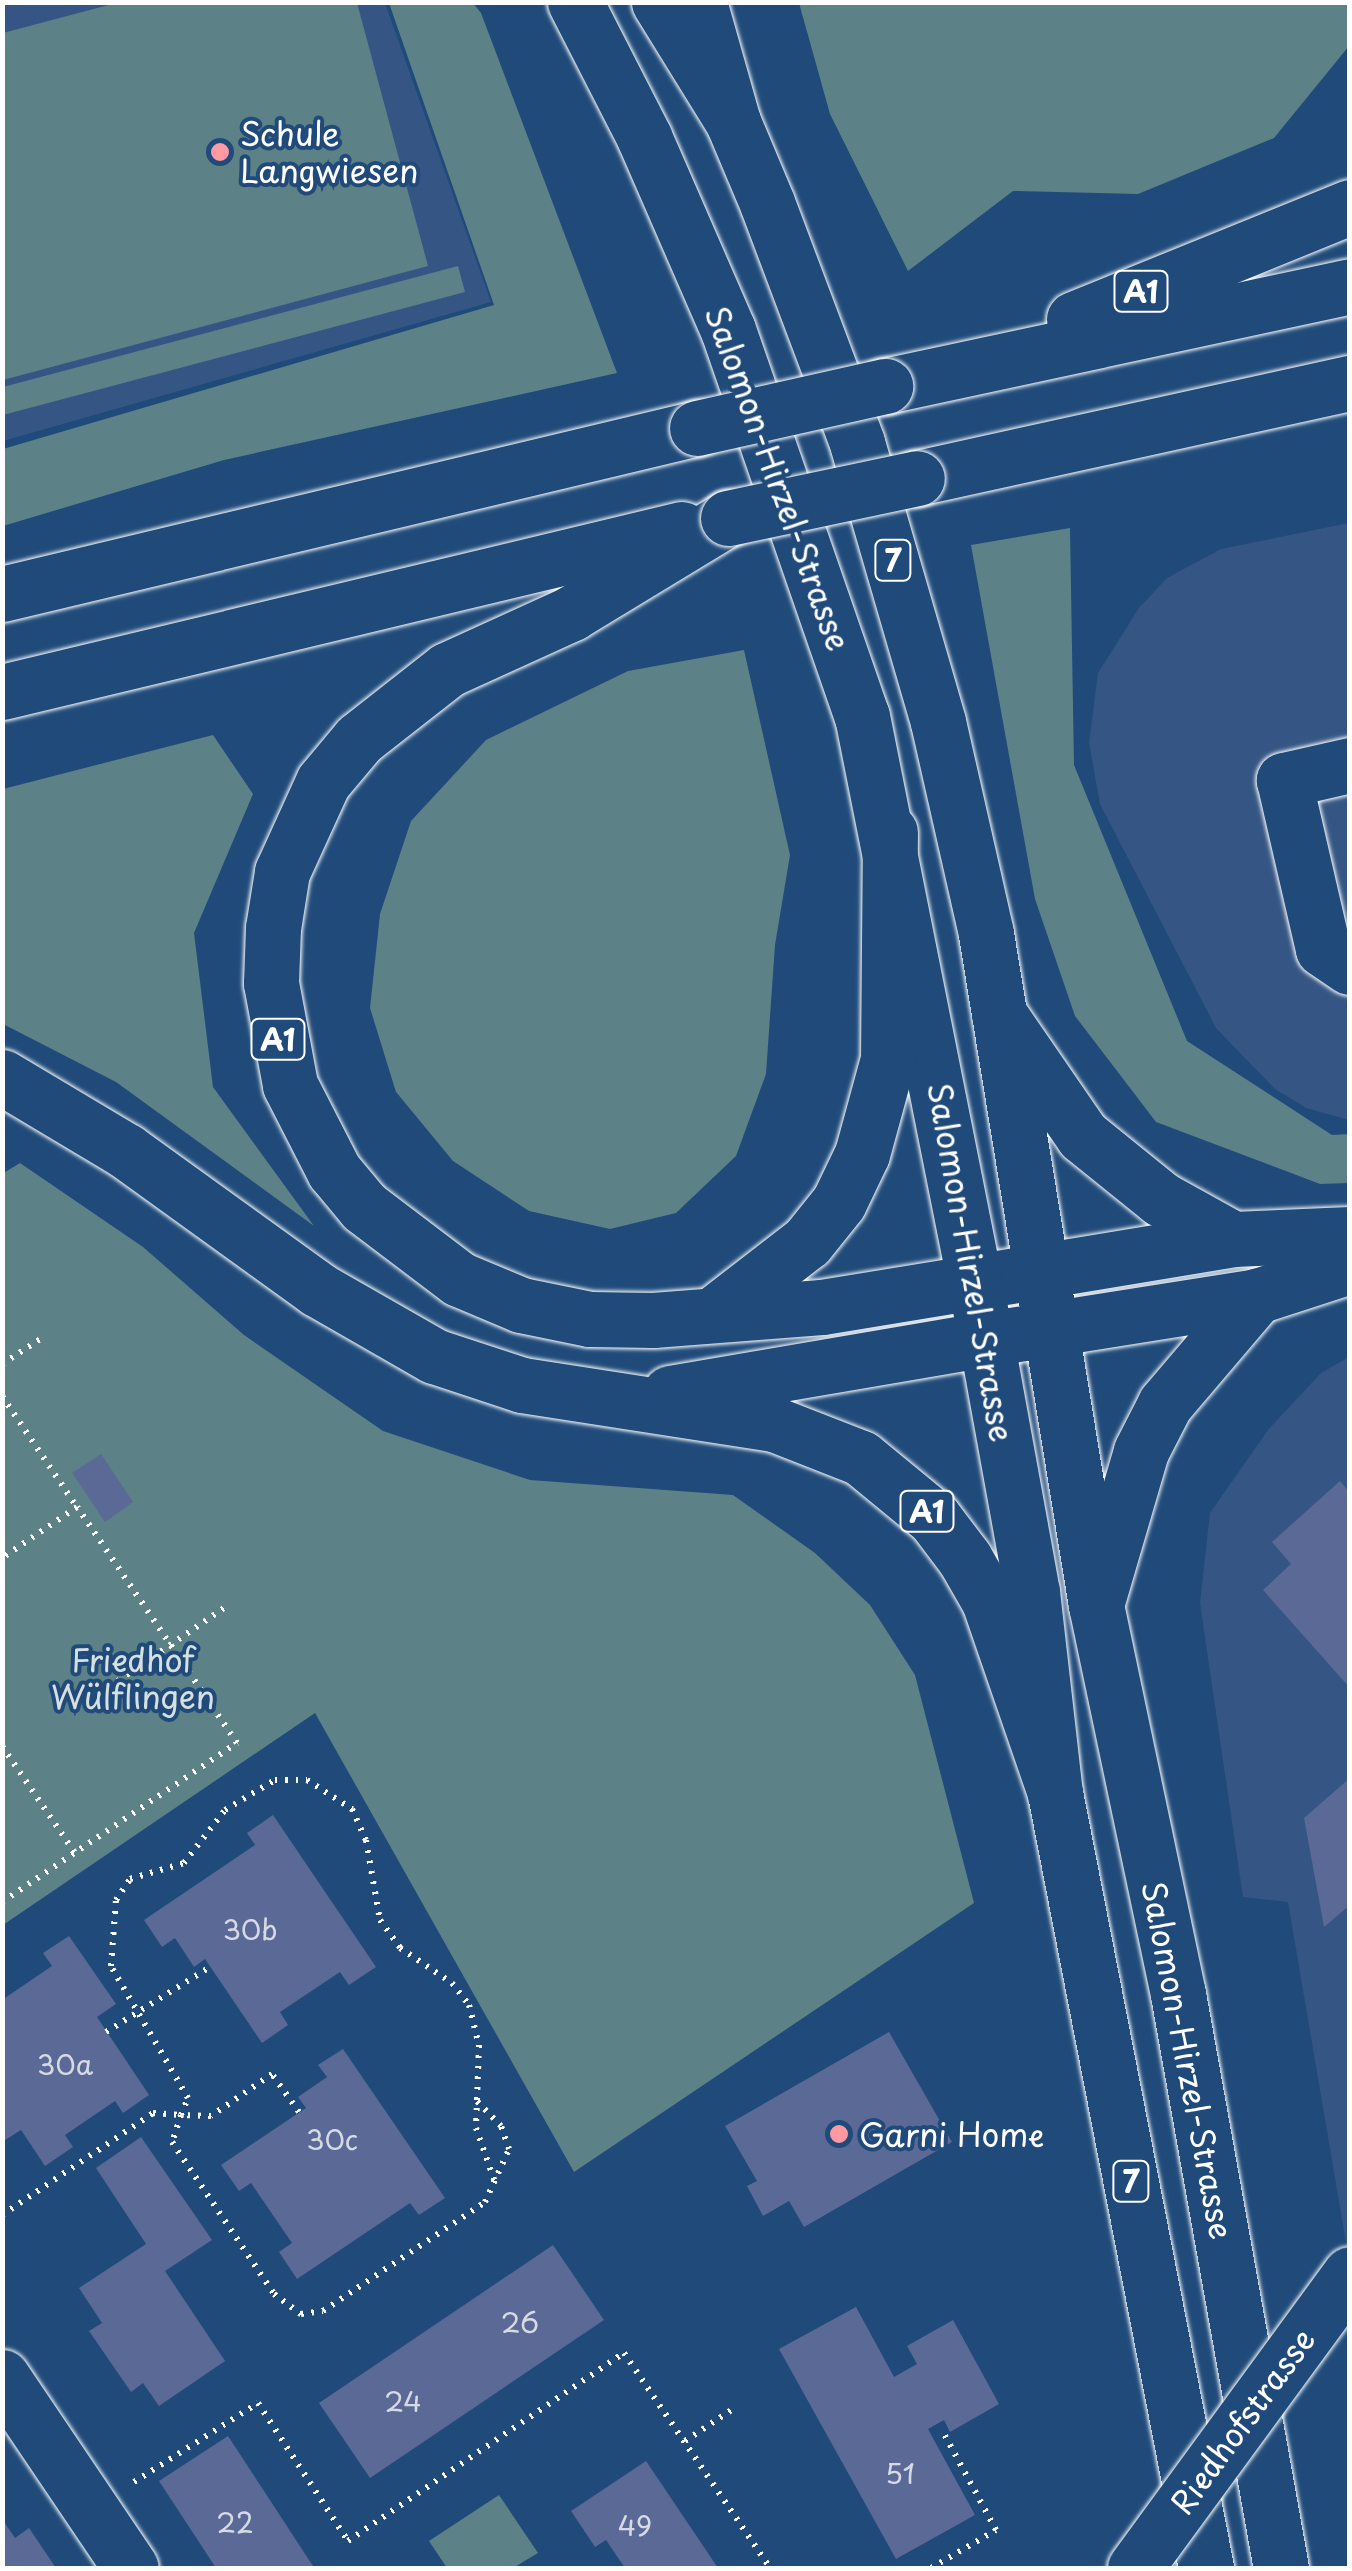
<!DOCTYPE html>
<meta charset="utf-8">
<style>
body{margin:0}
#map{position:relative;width:1352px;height:2571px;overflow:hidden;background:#1f4a7a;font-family:"Playpen Sans",sans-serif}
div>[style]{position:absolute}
.built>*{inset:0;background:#355684}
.green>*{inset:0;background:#5c8187}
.building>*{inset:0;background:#5b6996}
.path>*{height:6px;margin-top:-3px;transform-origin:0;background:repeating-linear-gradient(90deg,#fff 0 2.5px,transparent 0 10.5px)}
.roads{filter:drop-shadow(0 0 2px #fff) drop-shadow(0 0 2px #fff)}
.minor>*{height:55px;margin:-27.5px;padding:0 27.5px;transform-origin:27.5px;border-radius:27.5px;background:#1f4a7a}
.major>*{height:55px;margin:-27.5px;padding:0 27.5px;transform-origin:27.5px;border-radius:27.5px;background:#1f4a7a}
.highway>*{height:55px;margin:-27.5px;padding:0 27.5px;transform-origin:27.5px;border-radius:27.5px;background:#1f4a7a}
.bridges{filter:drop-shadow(0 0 2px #fff) drop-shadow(0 0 2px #fff)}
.minor-bridge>*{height:55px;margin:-27.5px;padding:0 27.5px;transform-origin:27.5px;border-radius:27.5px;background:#1f4a7a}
.highway-bridge>*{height:55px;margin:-27.5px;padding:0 27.5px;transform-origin:27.5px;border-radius:27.5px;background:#1f4a7a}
.dots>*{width:28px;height:28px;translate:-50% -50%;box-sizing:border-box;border:5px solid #1f4a7a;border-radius:50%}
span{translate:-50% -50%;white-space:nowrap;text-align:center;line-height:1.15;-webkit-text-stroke:8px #1f4a7a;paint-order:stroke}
.number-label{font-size:28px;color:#d6dae5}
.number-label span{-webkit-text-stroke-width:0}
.shield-label span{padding:2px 8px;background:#1f4a7a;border:2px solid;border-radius:8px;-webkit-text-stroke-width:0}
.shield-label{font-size:30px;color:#fff;font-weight:700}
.poi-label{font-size:32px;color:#fff}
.left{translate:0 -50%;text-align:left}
.street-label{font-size:32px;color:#fff}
.park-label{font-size:32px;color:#d6e0e1}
.frame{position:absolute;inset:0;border:5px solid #fff;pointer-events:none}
</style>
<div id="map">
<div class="built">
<i style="clip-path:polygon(3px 3px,385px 3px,491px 302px,3px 441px)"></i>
<i style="clip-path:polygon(1349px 523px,1349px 1120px,1306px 1108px,1275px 1089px,1216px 1028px,1100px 804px,1089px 743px,1098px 673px,1139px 608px,1167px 578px,1221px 549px)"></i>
<i style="clip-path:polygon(1349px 1357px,1349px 2260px,1288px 1902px,1243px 1897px,1200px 1603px,1210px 1513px,1268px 1430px,1321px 1373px)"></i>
</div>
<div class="green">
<i style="clip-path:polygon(116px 3px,357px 3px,428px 266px,3px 380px,3px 33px)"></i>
<i style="clip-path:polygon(389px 3px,473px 3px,481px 13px,617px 373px,224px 460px,3px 526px,3px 449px,494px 305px)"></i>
<i style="clip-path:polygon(799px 3px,1349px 3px,1349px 46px,1274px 138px,1138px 194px,1013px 191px,908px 271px,830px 114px)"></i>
<i style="clip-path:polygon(458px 266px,465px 292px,3px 415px,3px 387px)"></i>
<i style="clip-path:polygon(1070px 528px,1074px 765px,1187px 1041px,1332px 1135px,1349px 1134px,1349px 1183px,1320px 1184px,1156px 1122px,1075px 1016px,1035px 899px,971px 545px)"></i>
<i style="clip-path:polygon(744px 650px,790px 855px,775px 945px,766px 1074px,736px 1156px,676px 1213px,610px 1229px,529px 1211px,453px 1161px,396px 1092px,370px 1008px,380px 914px,411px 821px,486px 740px,628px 671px)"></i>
<i style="clip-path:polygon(213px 735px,253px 794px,194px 933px,213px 1087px,314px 1226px,116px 1082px,3px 1024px,3px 789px)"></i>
<i style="clip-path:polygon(20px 1163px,143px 1247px,244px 1335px,383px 1431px,530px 1480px,733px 1495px,815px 1553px,870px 1605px,915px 1675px,974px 1903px,574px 2172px,315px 1713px,3px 1925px,2px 1174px)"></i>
<i style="clip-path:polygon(499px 2495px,538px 2553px,513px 2568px,447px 2568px,429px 2541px)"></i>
</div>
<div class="building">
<i style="clip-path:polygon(101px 1454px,133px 1502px,105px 1522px,72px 1473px)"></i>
<i style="clip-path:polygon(1340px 1481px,1350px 1493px,1350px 1688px,1263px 1590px,1291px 1564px,1272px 1542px)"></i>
<i style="clip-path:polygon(1350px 1778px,1350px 1905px,1324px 1927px,1304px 1818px)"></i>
<i style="clip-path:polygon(273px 1815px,376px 1967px,349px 1985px,340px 1972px,280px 2012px,288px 2025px,262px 2043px,205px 1959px,194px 1967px,175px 1938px,162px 1947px,144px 1920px,255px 1845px,247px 1833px)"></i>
<i style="clip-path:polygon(69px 1936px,116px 2004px,97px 2017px,149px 2095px,123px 2113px,115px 2101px,65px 2135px,73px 2147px,45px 2166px,21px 2130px,2px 2142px,2px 2000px,52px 1966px,43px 1953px)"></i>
<i style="clip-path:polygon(889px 2032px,952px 2142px,804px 2227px,789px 2201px,763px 2216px,747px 2186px,757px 2181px,725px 2126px)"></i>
<i style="clip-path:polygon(343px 2049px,445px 2198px,419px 2215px,410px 2203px,297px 2279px,279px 2252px,292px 2243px,251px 2183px,239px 2191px,221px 2165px,306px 2108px,298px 2097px,327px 2077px,318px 2065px)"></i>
<i style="clip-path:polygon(141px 2137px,212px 2240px,165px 2271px,225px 2361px,159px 2406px,143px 2383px,131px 2392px,89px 2331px,102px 2323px,79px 2288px,146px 2244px,96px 2168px)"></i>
<i style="clip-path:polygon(553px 2245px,604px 2320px,370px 2478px,319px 2403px)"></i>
<i style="clip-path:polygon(856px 2307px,894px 2377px,917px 2364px,907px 2346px,953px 2320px,999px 2404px,950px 2432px,944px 2420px,928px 2429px,975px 2515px,896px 2559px,779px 2349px)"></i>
<i style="clip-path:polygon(228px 2436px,311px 2563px,315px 2568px,216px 2568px,159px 2481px)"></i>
<i style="clip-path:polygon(646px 2461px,718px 2568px,625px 2568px,606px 2540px,595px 2547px,571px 2511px)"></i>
<i style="clip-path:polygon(2px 2519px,15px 2538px,29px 2528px,56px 2568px,2px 2568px)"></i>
</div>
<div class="path">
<i style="left:2px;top:1364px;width:48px;rotate:-33deg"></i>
<i style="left:2px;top:1396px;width:134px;rotate:56deg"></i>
<i style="left:77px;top:1507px;width:91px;rotate:145.8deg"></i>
<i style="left:109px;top:1687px;width:143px;rotate:-34.5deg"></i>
<i style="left:2px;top:1746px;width:130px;rotate:55.7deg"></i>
<i style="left:2px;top:1902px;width:284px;rotate:-34.1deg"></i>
<i style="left:237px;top:1743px;width:285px;rotate:-124.1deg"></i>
<i style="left:106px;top:2032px;width:123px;rotate:-32deg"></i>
<i style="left:299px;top:2112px;width:47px;rotate:-125.4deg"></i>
<i style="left:272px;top:2074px;width:74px;rotate:145.5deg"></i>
<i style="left:211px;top:2116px;width:30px;rotate:-178deg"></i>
<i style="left:181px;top:2115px;width:18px;rotate:-68deg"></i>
<i style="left:188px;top:2098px;width:153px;rotate:-120.3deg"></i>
<i style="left:111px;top:1966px;width:66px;rotate:-85.7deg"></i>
<i style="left:116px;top:1900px;width:25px;rotate:-56deg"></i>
<i style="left:130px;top:1879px;width:56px;rotate:-16.5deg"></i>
<i style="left:184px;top:1863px;width:67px;rotate:-52.3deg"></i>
<i style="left:225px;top:1810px;width:58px;rotate:-31deg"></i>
<i style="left:275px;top:1780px;width:32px"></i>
<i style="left:307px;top:1780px;width:54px;rotate:32.8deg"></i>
<i style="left:352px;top:1809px;width:34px;rotate:66deg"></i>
<i style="left:366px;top:1840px;width:81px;rotate:80.1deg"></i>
<i style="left:380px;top:1920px;width:34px;rotate:54deg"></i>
<i style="left:400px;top:1948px;width:63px;rotate:33.9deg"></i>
<i style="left:452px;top:1983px;width:28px;rotate:52deg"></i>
<i style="left:469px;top:2005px;width:41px;rotate:76deg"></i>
<i style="left:479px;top:2045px;width:83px;rotate:92.1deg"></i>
<i style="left:476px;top:2128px;width:60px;rotate:70.7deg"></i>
<i style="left:2px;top:2215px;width:182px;rotate:-34deg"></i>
<i style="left:153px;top:2113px;width:28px;rotate:4deg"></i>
<i style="left:181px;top:2115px;width:28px;rotate:108deg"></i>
<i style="left:172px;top:2142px;width:183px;rotate:56.1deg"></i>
<i style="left:274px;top:2294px;width:34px;rotate:37deg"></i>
<i style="left:301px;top:2314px;width:22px;rotate:-8deg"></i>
<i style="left:323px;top:2311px;width:195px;rotate:-33.9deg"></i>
<i style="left:485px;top:2202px;width:58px;rotate:-65.6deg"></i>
<i style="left:509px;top:2149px;width:24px;rotate:-109deg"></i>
<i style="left:501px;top:2126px;width:36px;rotate:-134deg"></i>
<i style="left:685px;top:2441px;width:58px;rotate:-33.7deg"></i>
<i style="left:134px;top:2482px;width:147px;rotate:-32.5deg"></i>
<i style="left:258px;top:2403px;width:165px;rotate:56.9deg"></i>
<i style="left:348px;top:2541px;width:334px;rotate:-34.3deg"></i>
<i style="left:624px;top:2353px;width:260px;rotate:55.8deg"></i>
<i style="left:931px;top:2568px;width:75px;rotate:-30.3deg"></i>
<i style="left:996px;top:2530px;width:109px;rotate:-118.4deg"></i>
</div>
<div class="roads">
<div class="minor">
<i style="left:1350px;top:765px;width:68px;rotate:167.2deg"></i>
<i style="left:1284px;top:780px;width:173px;rotate:77deg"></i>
<i style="left:1323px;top:949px;width:32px;rotate:34deg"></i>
<i style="left:999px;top:1014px;width:148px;rotate:55.5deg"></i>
<i style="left:1083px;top:1136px;width:100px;rotate:38.9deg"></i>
<i style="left:1161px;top:1199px;width:82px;rotate:29.1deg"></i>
<i style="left:974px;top:1282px;width:263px;rotate:-9.4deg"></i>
<i style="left:1233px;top:1239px;width:117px;rotate:-2.4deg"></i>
<i style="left:986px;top:1339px;width:274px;rotate:-9deg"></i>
<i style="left:1257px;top:1296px;width:98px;rotate:-17.9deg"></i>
<i style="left:1096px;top:1605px;width:160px;rotate:-73.7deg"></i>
<i style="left:1141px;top:1451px;width:53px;rotate:-62.9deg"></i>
<i style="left:1165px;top:1404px;width:142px;rotate:-49.6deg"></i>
<i style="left:2px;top:2377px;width:230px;rotate:56deg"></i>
</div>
<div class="major">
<i style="left:575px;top:2px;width:152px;rotate:62.9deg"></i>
<i style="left:644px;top:137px;width:210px;rotate:66.5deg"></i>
<i style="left:728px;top:330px;width:409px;rotate:70.9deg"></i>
<i style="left:862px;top:716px;width:635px;rotate:78.74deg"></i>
<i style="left:986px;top:1339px;width:257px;rotate:79.7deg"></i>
<i style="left:1032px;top:1592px;width:202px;rotate:83.5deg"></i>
<i style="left:1055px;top:1793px;width:790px;rotate:78.97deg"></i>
<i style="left:659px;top:2px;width:141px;rotate:58.3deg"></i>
<i style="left:733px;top:122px;width:88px;rotate:67.2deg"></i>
<i style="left:767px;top:203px;width:256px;rotate:69.4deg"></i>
<i style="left:857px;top:443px;width:291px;rotate:73.8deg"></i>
<i style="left:938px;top:722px;width:217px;rotate:77.2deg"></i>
<i style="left:986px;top:934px;width:680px;rotate:80.69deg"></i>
<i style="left:1096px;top:1605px;width:398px;rotate:78.1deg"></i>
<i style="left:1178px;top:1994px;width:583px;rotate:79.83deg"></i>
</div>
<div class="highway">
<i style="left:699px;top:2px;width:125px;rotate:74.2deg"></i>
<i style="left:1074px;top:319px;width:298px;rotate:-22.1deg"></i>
<i style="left:885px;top:386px;width:476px;rotate:-12.1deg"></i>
<i style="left:917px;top:478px;width:443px;rotate:-12.4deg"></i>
<i style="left:728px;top:518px;width:183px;rotate:148.7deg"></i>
<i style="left:572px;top:613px;width:137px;rotate:155.5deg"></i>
<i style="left:447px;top:670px;width:112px;rotate:141.9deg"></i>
<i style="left:359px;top:739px;width:56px;rotate:129.9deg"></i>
<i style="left:323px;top:782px;width:99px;rotate:114.5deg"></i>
<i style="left:282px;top:872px;width:57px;rotate:99.1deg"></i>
<i style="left:273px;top:928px;width:55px;rotate:92.1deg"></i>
<i style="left:271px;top:983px;width:104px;rotate:79.4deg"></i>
<i style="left:290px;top:1085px;width:97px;rotate:62.9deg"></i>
<i style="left:334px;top:1171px;width:47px;rotate:50.2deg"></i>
<i style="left:364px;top:1207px;width:119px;rotate:37.2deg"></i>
<i style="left:459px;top:1279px;width:67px;rotate:22.8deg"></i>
<i style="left:521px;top:1305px;width:70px;rotate:11.5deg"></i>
<i style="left:590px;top:1319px;width:63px;rotate:0.9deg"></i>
<i style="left:653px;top:1320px;width:169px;rotate:-4.4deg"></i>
<i style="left:822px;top:1307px;width:154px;rotate:-9.3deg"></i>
<i style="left:2px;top:594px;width:715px;rotate:-13.43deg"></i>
<i style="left:2px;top:692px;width:699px;rotate:-13.48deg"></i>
<i style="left:2px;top:1077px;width:144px;rotate:30.8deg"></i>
<i style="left:126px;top:1151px;width:236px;rotate:35.8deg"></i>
<i style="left:317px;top:1289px;width:135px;rotate:29.8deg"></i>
<i style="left:434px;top:1356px;width:93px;rotate:18.2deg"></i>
<i style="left:522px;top:1385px;width:255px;rotate:8.8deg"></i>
<i style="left:774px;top:1424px;width:93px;rotate:21.3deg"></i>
<i style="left:861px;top:1458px;width:94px;rotate:39.4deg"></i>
<i style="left:934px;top:1518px;width:51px;rotate:52.9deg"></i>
<i style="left:965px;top:1559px;width:48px;rotate:60.3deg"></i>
<i style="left:989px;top:1601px;width:203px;rotate:71deg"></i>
<i style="left:715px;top:1313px;width:116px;rotate:-37.7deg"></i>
<i style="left:807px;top:1242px;width:51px;rotate:-51.3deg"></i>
<i style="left:839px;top:1202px;width:53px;rotate:-64.4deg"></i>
<i style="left:862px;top:1154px;width:98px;rotate:-74.7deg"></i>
<i style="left:888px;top:1059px;width:227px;rotate:-89.5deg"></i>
<i style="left:670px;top:1393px;width:321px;rotate:-9.7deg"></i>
</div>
</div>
<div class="bridges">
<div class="minor-bridge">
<i style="left:1135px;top:2568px;width:364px;rotate:-53.8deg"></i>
</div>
<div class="highway-bridge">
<i style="left:697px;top:428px;width:193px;rotate:-12.6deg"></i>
<i style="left:728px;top:518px;width:193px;rotate:-11.9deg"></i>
</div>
</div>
<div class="dots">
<i style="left:220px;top:152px;background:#ff9aa2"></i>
<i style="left:839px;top:2134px;background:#ff9aa2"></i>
</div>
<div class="number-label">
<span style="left:250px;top:1929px">30b</span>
<span style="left:65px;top:2064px">30a</span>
<span style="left:332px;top:2139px">30c</span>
<span style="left:520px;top:2322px">26</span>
<span style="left:403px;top:2401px">24</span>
<span style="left:900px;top:2473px">51</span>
<span style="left:235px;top:2522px">22</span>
<span style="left:635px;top:2525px">49</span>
</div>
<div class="shield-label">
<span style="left:1141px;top:291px">A1</span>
<span style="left:893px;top:560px">7</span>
<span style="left:278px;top:1039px">A1</span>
<span style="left:927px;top:1511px">A1</span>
<span style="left:1131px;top:2181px">7</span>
</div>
<div class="poi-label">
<span class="left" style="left:240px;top:152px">Schule<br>Langwiesen</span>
<span class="left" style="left:859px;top:2134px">Garni Home</span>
</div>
<div class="street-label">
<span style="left:778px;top:478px;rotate:70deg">Salomon-Hirzel-Strasse</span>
<span style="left:971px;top:1262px;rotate:80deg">Salomon-Hirzel-Strasse</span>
<span style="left:1188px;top:2060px;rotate:79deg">Salomon-Hirzel-Strasse</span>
<span style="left:1242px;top:2421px;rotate:-54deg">Riedhofstrasse</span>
</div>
<div class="park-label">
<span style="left:133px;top:1678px">Friedhof<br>Wülflingen</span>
</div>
<div class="frame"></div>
</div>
